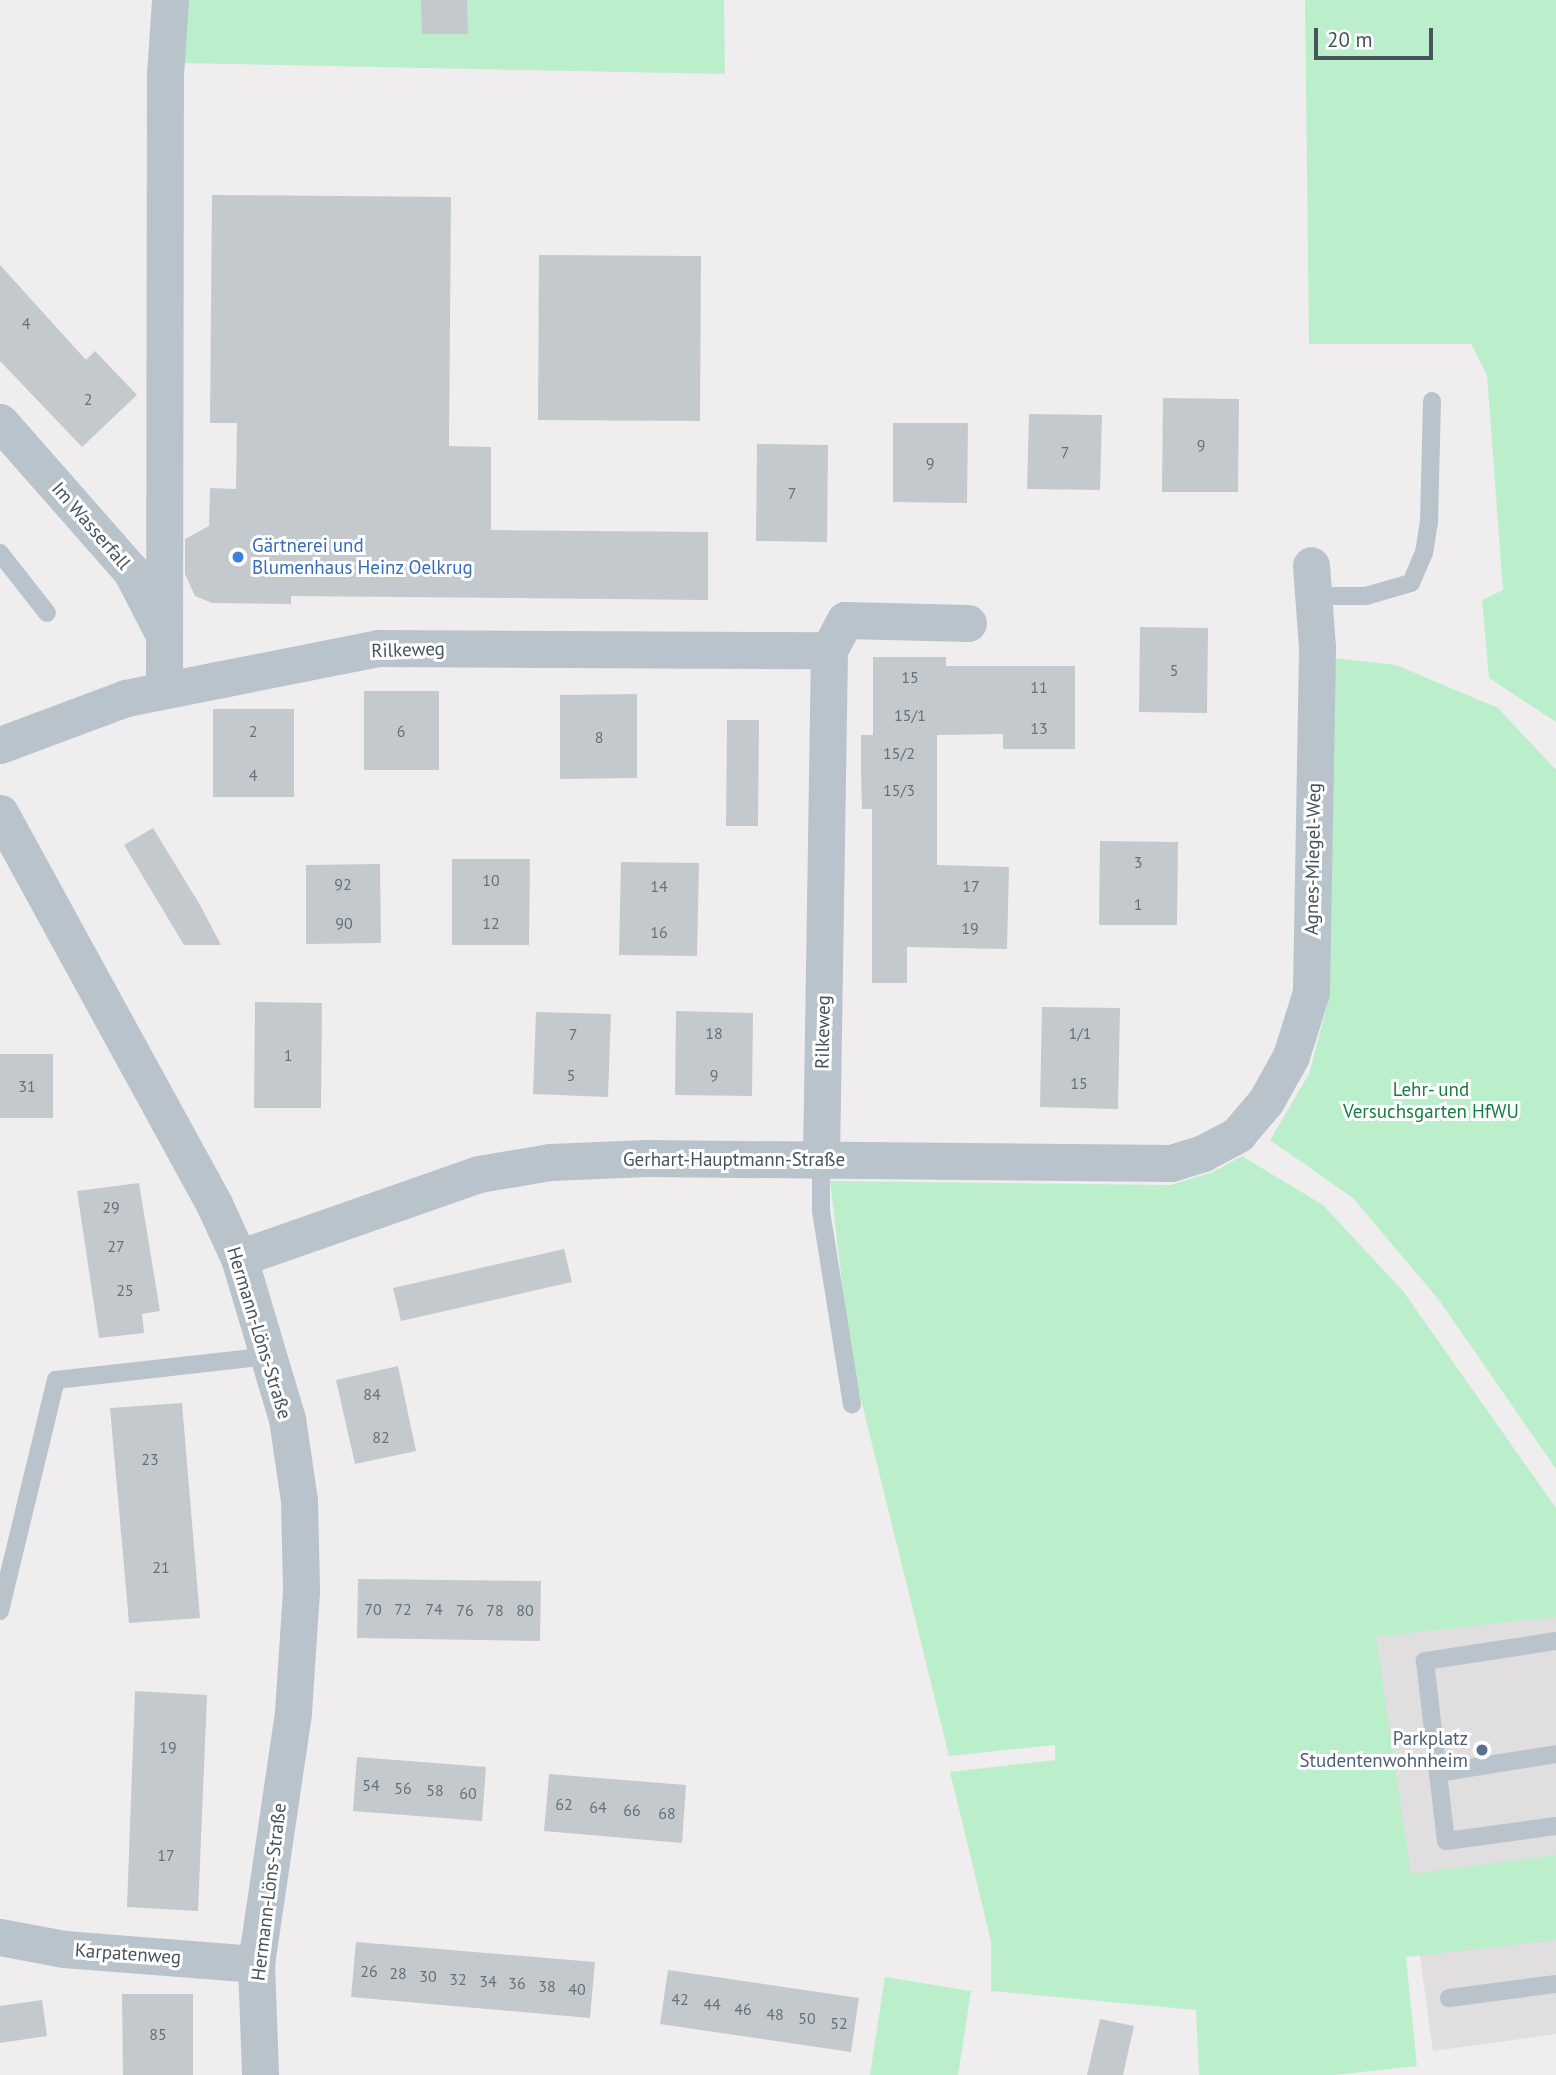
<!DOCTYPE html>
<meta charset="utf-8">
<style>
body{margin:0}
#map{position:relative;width:1556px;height:2075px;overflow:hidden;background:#f0edee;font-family:"PT Sans",sans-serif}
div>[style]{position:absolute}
.education>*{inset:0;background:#e1dee0}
.green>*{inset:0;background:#bbefcb}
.building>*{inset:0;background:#c4c9cd}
.service>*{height:18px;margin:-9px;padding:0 9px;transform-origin:9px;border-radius:9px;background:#b9c3cb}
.minor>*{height:37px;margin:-18.5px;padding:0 18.5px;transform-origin:18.5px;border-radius:18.5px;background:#b9c3cb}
.dots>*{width:19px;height:19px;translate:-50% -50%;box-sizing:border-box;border:4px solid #fff;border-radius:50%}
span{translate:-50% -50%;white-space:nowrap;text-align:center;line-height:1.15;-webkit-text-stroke:6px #fff;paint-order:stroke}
.number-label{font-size:16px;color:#667078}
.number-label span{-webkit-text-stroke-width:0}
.street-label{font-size:19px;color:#46535b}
.shop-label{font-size:19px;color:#366cbe}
.left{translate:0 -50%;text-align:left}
.park-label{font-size:19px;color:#157d41}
.service-label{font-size:19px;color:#4e5e75}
.right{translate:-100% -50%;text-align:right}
.scale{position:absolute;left:1314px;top:28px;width:119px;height:32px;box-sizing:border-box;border:4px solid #46535b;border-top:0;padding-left:9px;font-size:21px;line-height:24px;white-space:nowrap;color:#46535b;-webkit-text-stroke:5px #fff;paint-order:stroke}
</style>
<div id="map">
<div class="education">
<i style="clip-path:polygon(1556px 1617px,1556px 2034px,1433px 2051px,1376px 1637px)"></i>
</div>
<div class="green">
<i style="clip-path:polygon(182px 0,724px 0,725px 74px,178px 63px)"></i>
<i style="clip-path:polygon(1305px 0,1556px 0,1556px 722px,1489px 678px,1482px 600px,1503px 590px,1487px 375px,1471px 344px,1309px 344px)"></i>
<i style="clip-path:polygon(1333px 658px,1396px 665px,1498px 708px,1556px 770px,1556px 1469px,1439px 1300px,1353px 1198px,1270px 1140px,1309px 1074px,1327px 1006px)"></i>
<i style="clip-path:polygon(1242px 1156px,1323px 1205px,1403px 1291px,1556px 1508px,1556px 1617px,1376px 1637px,1411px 1874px,1556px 1855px,1556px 1940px,1406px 1957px,1417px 2066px,1334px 2075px,1199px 2075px,1196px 2010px,991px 1991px,991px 1941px,950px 1772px,1055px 1760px,1055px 1745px,949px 1756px,851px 1359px,830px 1181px,1171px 1185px,1213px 1172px)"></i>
<i style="clip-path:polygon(885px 1977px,971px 1991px,958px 2075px,870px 2075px)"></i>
</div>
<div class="building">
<i style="clip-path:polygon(421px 0,467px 0,468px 34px,422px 34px)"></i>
<i style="clip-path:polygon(212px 195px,451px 197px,449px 446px,491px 447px,491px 530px,708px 532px,708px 600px,291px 596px,291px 604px,212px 603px,195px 596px,185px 574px,185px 539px,209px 526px,210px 488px,236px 489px,237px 423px,210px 423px)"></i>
<i style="clip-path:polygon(539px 255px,701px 256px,700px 421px,538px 420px)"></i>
<i style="clip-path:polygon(0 265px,86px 360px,95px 351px,137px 395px,82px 447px,0 361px)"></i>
<i style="clip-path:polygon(1163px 398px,1239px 399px,1238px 492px,1162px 492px)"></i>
<i style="clip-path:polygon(1029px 414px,1102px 415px,1100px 490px,1027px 489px)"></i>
<i style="clip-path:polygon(893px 423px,968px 423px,967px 503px,893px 502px)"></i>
<i style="clip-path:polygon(757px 444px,828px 445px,827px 542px,756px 541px)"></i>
<i style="clip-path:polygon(1140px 627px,1208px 628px,1207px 713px,1139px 712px)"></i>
<i style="clip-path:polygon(873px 657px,946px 657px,946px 666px,1075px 666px,1075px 749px,1003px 749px,1003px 734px,937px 735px,937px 865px,1009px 867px,1007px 949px,907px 947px,907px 983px,872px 983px,872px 809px,862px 809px,861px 772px,861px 735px,873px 735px)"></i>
<i style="clip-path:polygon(364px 691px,439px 691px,439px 770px,364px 770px)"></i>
<i style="clip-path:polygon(637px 694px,637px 778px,560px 779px,560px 695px)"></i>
<i style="clip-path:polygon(213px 709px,294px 709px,294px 797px,213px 797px)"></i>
<i style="clip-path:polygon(727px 720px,759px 720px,758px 826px,726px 826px)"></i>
<i style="clip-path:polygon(153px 828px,200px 905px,221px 945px,184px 945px,124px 845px)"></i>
<i style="clip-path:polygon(1100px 841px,1178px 842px,1177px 925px,1099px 925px)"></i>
<i style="clip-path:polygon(452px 859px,530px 859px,529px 945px,452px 945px)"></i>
<i style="clip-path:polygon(621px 862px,699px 863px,697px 956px,619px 955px)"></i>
<i style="clip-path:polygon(380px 864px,381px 943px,306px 944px,306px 865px)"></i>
<i style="clip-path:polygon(255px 1002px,322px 1003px,321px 1108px,254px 1108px)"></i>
<i style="clip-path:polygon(1042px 1007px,1120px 1008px,1118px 1109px,1040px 1107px)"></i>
<i style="clip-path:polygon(676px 1011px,753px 1013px,752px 1096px,675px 1095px)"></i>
<i style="clip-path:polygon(536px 1012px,611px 1014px,608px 1097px,533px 1094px)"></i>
<i style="clip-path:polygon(0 1054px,53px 1054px,53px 1118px,0 1118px)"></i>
<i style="clip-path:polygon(139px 1183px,160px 1311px,142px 1314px,144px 1333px,99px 1338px,77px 1191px)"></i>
<i style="clip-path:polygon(564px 1249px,572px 1282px,401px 1321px,393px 1288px)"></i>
<i style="clip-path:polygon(398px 1366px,416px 1451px,355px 1464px,336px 1380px)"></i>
<i style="clip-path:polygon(182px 1403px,200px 1618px,129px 1623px,110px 1408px)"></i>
<i style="clip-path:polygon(358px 1579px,541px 1581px,540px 1641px,357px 1638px)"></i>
<i style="clip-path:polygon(135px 1691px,207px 1695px,198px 1911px,127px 1907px)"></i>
<i style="clip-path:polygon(357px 1757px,486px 1767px,482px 1821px,353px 1811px)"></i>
<i style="clip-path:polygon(549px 1774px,686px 1785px,682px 1843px,544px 1831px)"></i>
<i style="clip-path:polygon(356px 1942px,595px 1962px,590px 2018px,351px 1997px)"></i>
<i style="clip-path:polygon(668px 1970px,859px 1998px,851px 2052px,660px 2024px)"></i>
<i style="clip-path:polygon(122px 1994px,193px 1994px,193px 2075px,123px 2075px)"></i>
<i style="clip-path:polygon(42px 2000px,47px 2036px,0 2043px,0 2006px)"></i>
<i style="clip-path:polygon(1100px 2019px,1134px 2026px,1123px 2075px,1087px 2075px)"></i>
</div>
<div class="service">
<i style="left:0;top:553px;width:76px;rotate:51.9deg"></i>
<i style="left:1314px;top:596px;width:52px"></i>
<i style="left:1366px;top:596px;width:47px;rotate:-16.1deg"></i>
<i style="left:1411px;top:583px;width:33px;rotate:-67deg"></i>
<i style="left:1424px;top:553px;width:30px;rotate:-81deg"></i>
<i style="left:1429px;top:523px;width:122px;rotate:-88.6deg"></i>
<i style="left:821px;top:1161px;width:50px;rotate:90deg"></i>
<i style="left:821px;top:1211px;width:196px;rotate:80.9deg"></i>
<i style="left:0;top:1611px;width:238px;rotate:-76.4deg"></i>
<i style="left:56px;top:1380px;width:215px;rotate:-6.4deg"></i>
<i style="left:1556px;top:1641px;width:133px;rotate:171.3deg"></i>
<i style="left:1425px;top:1661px;width:113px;rotate:83.4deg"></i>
<i style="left:1438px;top:1773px;width:120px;rotate:-9.1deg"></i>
<i style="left:1438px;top:1773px;width:68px;rotate:83.3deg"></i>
<i style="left:1446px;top:1841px;width:111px;rotate:-7.8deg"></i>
<i style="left:1449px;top:1998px;width:108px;rotate:-7.5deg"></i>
</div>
<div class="minor">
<i style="left:0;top:422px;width:198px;rotate:48.7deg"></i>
<i style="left:131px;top:571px;width:65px;rotate:62.7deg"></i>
<i style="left:829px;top:650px;width:34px;rotate:-62deg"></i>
<i style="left:845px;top:620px;width:123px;rotate:1.4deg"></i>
<i style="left:164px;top:690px;width:616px;rotate:-89.91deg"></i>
<i style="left:165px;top:74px;width:74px;rotate:-86.1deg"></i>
<i style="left:0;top:745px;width:134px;rotate:-20.5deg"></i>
<i style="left:126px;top:698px;width:258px;rotate:-11.2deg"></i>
<i style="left:379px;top:648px;width:450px;rotate:0.3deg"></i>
<i style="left:829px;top:650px;width:511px;rotate:90.9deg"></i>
<i style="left:0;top:813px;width:446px;rotate:61.3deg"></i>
<i style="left:214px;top:1204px;width:60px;rotate:65.2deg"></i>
<i style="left:239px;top:1258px;width:168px;rotate:73.4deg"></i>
<i style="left:287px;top:1419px;width:82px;rotate:81.6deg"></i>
<i style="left:299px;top:1500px;width:91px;rotate:88.7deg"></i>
<i style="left:301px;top:1591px;width:122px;rotate:93.8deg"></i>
<i style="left:293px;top:1713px;width:254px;rotate:98.4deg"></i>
<i style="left:256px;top:1964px;width:111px;rotate:87.9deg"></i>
<i style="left:239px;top:1258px;width:254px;rotate:-19.3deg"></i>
<i style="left:479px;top:1174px;width:72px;rotate:-9.6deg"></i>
<i style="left:550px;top:1162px;width:96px;rotate:-2.4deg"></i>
<i style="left:646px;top:1158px;width:525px;rotate:0.55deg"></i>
<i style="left:1171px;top:1163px;width:34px;rotate:-17deg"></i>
<i style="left:1203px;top:1153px;width:40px;rotate:-28deg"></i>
<i style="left:1238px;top:1134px;width:43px;rotate:-49.7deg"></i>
<i style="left:1266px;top:1101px;width:51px;rotate:-60.9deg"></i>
<i style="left:1291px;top:1056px;width:67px;rotate:-72.6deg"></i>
<i style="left:1311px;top:992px;width:345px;rotate:-89deg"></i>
<i style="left:1317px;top:647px;width:82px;rotate:-94.2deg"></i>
<i style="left:0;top:1937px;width:65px;rotate:10.6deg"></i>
<i style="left:64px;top:1949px;width:193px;rotate:4.5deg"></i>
</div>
<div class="dots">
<i style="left:238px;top:557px;background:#3f7fe0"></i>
<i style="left:1482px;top:1750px;background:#5c6f8a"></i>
</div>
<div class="number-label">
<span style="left:26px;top:323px">4</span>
<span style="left:88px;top:399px">2</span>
<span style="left:1201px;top:445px">9</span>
<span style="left:1065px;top:452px">7</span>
<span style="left:930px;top:463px">9</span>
<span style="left:792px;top:493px">7</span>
<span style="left:1174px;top:670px">5</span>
<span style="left:910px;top:677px">15</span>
<span style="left:1039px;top:687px">11</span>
<span style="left:910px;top:715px">15/1</span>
<span style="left:1039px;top:728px">13</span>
<span style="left:253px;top:731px">2</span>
<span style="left:401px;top:731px">6</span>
<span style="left:599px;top:737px">8</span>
<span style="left:899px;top:753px">15/2</span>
<span style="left:253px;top:775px">4</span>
<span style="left:899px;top:790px">15/3</span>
<span style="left:1138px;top:862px">3</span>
<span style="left:491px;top:880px">10</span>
<span style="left:343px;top:884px">92</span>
<span style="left:659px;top:886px">14</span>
<span style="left:971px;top:886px">17</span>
<span style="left:1138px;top:904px">1</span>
<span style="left:344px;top:923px">90</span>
<span style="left:491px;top:923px">12</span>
<span style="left:970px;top:928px">19</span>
<span style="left:659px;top:932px">16</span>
<span style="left:714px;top:1033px">18</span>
<span style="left:1080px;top:1033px">1/1</span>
<span style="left:573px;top:1034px">7</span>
<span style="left:288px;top:1055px">1</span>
<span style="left:571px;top:1075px">5</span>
<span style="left:714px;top:1075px">9</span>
<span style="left:1079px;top:1083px">15</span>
<span style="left:27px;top:1086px">31</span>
<span style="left:111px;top:1207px">29</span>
<span style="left:116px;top:1246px">27</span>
<span style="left:125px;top:1290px">25</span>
<span style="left:372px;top:1394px">84</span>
<span style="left:381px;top:1437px">82</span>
<span style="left:150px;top:1459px">23</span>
<span style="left:161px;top:1567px">21</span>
<span style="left:373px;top:1609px">70</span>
<span style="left:403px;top:1609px">72</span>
<span style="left:434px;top:1609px">74</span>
<span style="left:465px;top:1610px">76</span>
<span style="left:495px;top:1610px">78</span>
<span style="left:525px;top:1610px">80</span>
<span style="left:168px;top:1747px">19</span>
<span style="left:371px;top:1785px">54</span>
<span style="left:403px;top:1788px">56</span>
<span style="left:435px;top:1790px">58</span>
<span style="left:468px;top:1793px">60</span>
<span style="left:564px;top:1804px">62</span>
<span style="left:598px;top:1807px">64</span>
<span style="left:632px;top:1810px">66</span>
<span style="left:667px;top:1813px">68</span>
<span style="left:166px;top:1855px">17</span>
<span style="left:369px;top:1971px">26</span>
<span style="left:398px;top:1973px">28</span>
<span style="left:428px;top:1976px">30</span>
<span style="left:458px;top:1979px">32</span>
<span style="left:488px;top:1981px">34</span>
<span style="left:517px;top:1983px">36</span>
<span style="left:547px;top:1986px">38</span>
<span style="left:577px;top:1989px">40</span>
<span style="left:680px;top:1999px">42</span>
<span style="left:712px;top:2004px">44</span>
<span style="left:743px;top:2009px">46</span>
<span style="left:775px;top:2014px">48</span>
<span style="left:807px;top:2018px">50</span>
<span style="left:839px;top:2023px">52</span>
<span style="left:158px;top:2034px">85</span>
</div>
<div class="street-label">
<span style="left:91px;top:526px;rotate:49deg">Im Wasserfall</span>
<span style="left:408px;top:650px;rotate:-2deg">Rilkeweg</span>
<span style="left:1313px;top:859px;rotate:-89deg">Agnes-Miegel-Weg</span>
<span style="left:823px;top:1032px;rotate:-89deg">Rilkeweg</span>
<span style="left:734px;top:1160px">Gerhart-Hauptmann-Straße</span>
<span style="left:259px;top:1333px;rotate:73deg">Hermann-Löns-Straße</span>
<span style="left:269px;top:1892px;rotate:-83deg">Hermann-Löns-Straße</span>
<span style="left:128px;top:1954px;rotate:4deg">Karpatenweg</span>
</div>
<div class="shop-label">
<span class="left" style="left:252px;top:557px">Gärtnerei und<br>Blumenhaus Heinz Oelkrug</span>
</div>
<div class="park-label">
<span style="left:1431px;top:1101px">Lehr- und<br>Versuchsgarten HfWU</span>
</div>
<div class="service-label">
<span class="right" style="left:1468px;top:1750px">Parkplatz<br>Studentenwohnheim</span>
</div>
<div class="scale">20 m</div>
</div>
